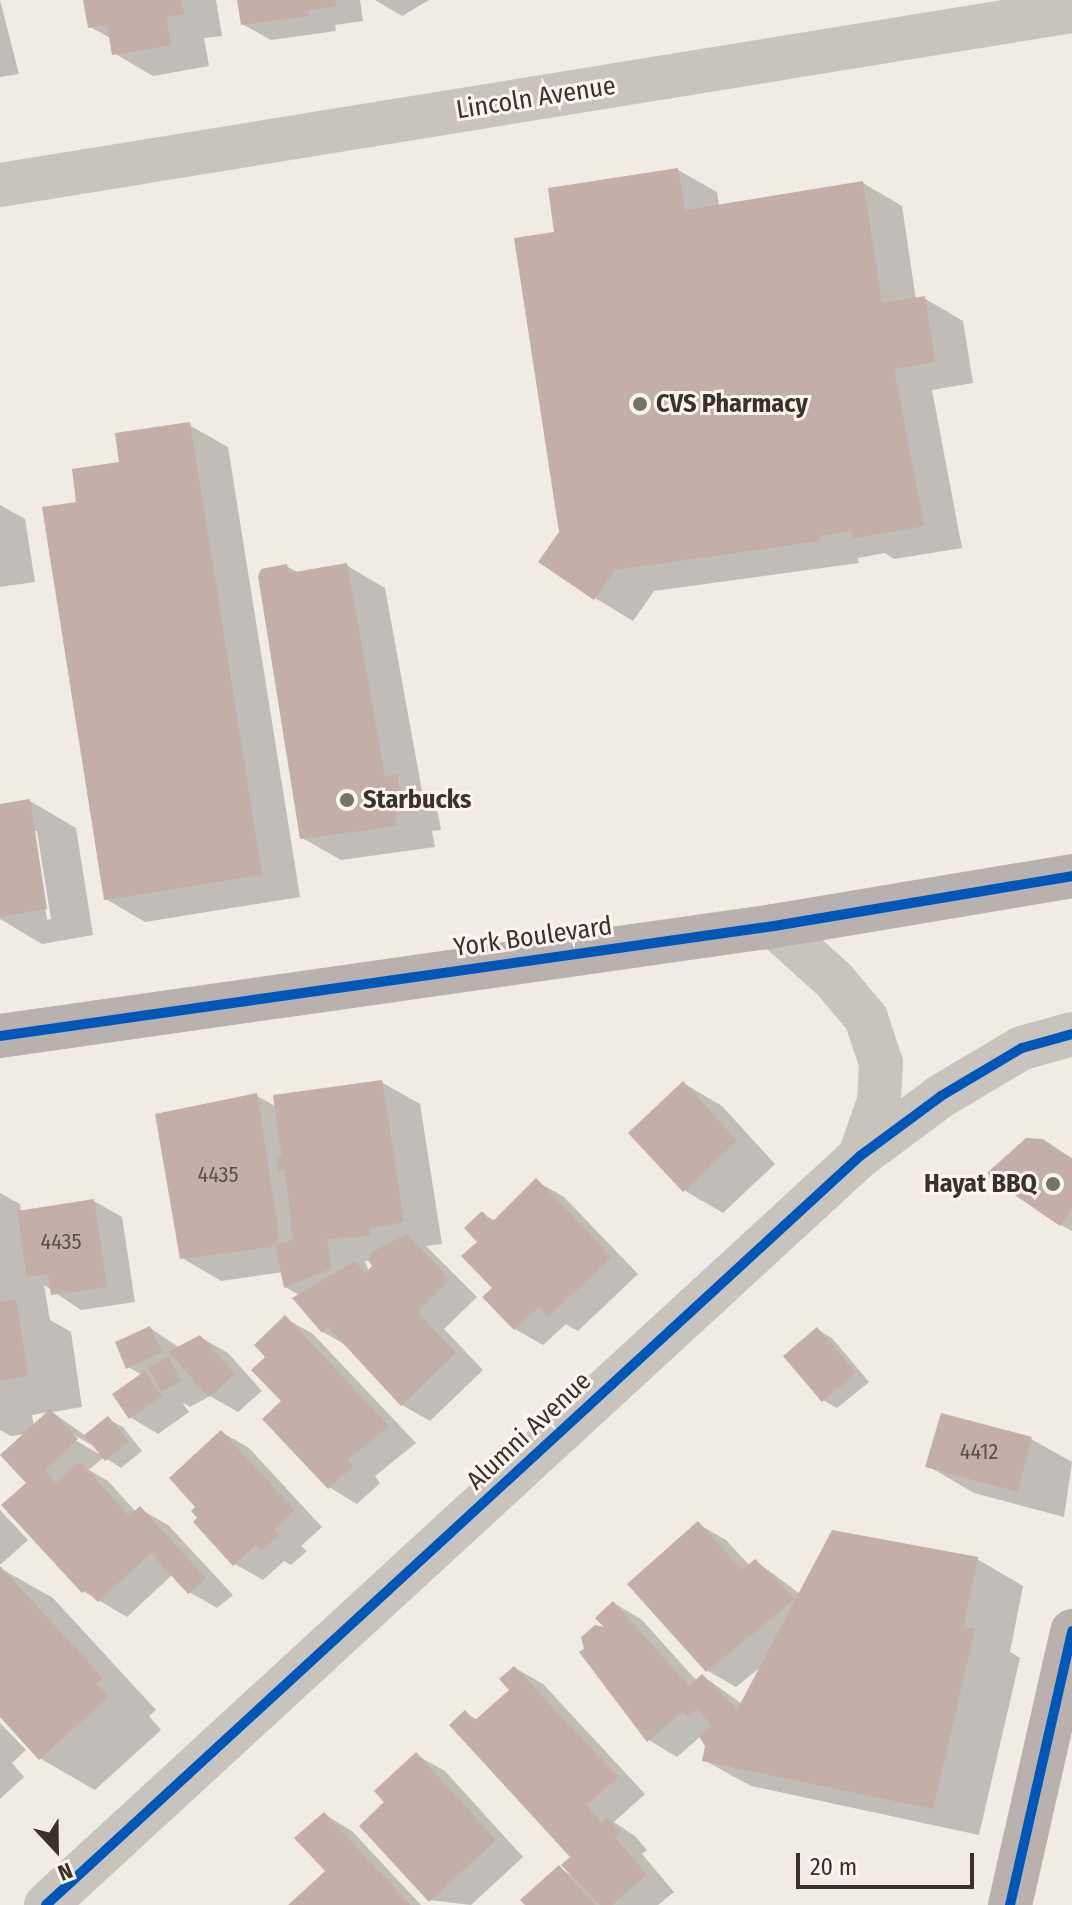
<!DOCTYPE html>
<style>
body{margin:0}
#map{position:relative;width:1072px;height:1905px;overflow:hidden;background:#f0ebe5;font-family:"Fira Sans Condensed",sans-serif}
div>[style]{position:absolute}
.shadow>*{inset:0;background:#0003}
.building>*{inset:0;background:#c3afa7}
.minor>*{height:44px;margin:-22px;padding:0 22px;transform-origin:22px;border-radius:22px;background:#c9c3be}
.major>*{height:44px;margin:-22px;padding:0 22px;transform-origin:22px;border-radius:22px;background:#b8b1ad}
.cycleway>*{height:10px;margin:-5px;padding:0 5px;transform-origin:5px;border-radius:5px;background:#0057b8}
.dots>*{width:22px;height:22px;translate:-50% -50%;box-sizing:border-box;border:4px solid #fbf5ee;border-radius:50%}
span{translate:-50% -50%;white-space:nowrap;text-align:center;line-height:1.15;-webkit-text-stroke:6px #fbf5ee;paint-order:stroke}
.number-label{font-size:22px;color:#5d504a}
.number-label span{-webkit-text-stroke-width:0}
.street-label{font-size:26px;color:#3b302b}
.poi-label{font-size:26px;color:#3b302b;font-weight:700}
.left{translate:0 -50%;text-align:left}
.right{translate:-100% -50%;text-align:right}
.north{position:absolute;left:16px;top:1809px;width:80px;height:80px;-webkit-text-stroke:6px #fbf5ee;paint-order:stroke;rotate:158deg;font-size:22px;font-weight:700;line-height:32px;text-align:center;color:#3b302b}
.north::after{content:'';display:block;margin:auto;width:28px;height:36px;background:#3b302b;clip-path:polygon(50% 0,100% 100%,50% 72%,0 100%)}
.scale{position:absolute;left:796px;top:1853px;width:178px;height:36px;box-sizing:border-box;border:4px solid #3b302b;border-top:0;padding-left:10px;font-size:24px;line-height:28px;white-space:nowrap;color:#3b302b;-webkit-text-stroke:6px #fbf5ee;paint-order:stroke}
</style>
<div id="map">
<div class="shadow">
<i style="clip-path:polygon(0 0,19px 74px,0 77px)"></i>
<i style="clip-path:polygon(86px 0,216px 0,222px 36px,204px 38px,209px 66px,153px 76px,114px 53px,112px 39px,90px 27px)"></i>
<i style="clip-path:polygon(239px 0,360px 0,363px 21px,335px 25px,336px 31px,271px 40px,242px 24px)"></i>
<i style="clip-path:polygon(375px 0,429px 0,402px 16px)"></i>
<i style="clip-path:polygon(678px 170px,717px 192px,719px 206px,863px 183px,902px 206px,916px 300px,924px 298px,963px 321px,973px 383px,932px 390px,962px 548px,894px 559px,885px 553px,858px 558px,859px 563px,654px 591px,633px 621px,595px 598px,561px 532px,556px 233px)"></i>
<i style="clip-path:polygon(189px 425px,228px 447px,300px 897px,145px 922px,106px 899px,78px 503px,122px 463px)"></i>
<i style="clip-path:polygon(0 505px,25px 519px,35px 582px,0 587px)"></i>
<i style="clip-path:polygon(346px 565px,385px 588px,422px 791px,435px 799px,441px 830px,432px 831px,435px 847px,341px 860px,302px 838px,286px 566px,299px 573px)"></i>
<i style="clip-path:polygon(evenodd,30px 801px,76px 828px,93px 935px,42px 944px,0 919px,0 806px,30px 801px,33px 831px,37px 831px,51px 919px,47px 920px,33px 831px)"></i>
<i style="clip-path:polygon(evenodd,381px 1082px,420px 1104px,442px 1244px,426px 1246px,477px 1297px,444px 1329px,483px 1370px,430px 1421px,402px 1405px,349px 1347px,323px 1332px,301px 1296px,285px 1287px,283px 1272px,221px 1281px,182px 1258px,257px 1096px,277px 1107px,381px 1082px,371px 1260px,375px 1266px,369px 1272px,365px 1261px,371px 1260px)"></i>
<i style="clip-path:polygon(683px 1083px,722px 1106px,775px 1164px,723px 1213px,684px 1190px)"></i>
<i style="clip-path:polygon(1043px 1141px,1072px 1158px,1072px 1231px,1061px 1225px)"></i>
<i style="clip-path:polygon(536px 1181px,564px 1197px,638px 1274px,578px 1331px,566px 1324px,543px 1345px,515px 1329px,480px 1242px,482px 1214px,496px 1221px)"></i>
<i style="clip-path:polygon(evenodd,0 1193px,20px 1204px,21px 1212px,94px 1201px,122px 1217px,135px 1302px,81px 1310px,44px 1285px,50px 1320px,71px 1332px,82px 1407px,52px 1412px,86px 1436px,108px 1419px,123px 1427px,142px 1451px,121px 1468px,104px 1457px,89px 1470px,108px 1481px,136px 1512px,140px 1509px,168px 1525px,233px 1595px,217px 1608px,189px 1592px,173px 1574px,127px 1617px,83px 1591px,29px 1483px,26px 1434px,11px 1436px,0 1430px,0 1193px,49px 1412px,34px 1427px,32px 1415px,49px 1412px,0 1193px,70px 1433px,99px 1449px,99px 1454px,68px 1436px,70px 1433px)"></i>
<i style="clip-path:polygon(285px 1318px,313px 1334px,416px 1443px,375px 1476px,380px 1483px,357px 1504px,329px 1487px,268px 1357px)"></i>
<i style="clip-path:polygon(150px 1328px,180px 1348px,200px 1337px,228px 1353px,262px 1391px,238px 1412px,210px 1396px,190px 1407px,182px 1402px,189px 1412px,158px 1434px,130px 1417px,142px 1375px,128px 1367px)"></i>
<i style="clip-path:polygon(818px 1330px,832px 1338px,869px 1382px,837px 1408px,823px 1400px)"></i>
<i style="clip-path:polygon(221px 1432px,249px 1448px,322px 1527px,301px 1546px,307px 1551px,291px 1565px,284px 1561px,263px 1580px,235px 1564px,200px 1518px)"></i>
<i style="clip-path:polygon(1031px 1439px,1072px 1462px,1064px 1517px,974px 1493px,928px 1466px)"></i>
<i style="clip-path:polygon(0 1510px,28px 1540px,0 1565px)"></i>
<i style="clip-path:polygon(698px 1524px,726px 1540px,750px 1566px,756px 1561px,800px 1594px,977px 1559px,1023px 1586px,1010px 1652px,1020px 1658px,979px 1835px,751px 1786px,704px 1760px,707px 1745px,701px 1736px,677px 1757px,649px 1740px,609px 1630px,614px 1603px,642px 1620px,697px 1681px,703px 1676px,742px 1704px,763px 1665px,736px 1687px,708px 1671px,630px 1584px)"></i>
<i style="clip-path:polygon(0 1568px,53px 1598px,156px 1710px,149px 1716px,161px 1730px,95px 1790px,41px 1759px,0 1714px)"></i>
<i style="clip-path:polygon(515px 1668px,543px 1684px,645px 1794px,614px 1822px,635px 1836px,647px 1850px,642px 1854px,674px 1892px,658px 1905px,527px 1905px,559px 1868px,573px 1876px,573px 1857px,465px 1713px,478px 1720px,512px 1690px)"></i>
<i style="clip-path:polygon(0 1723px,26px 1750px,12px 1763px,24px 1777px,0 1799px)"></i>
<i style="clip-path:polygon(416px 1755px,445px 1771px,523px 1857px,471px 1905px,430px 1900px)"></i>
<i style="clip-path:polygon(324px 1814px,352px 1831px,421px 1905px,291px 1905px,328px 1871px)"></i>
</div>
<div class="building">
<i style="clip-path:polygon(83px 0,181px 0,184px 14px,166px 17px,171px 45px,112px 55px,107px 25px,88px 28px)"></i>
<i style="clip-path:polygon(237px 0,335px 0,336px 6px,308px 10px,309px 16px,241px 25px)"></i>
<i style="clip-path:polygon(678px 168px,685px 210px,863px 181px,882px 303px,925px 296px,935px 362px,894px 369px,924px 526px,853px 538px,852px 531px,820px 536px,820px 541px,615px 570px,594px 600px,538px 562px,559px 532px,514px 238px,554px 232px,548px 188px)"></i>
<i style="clip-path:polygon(190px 422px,262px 875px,104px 900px,42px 507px,76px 502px,72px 469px,119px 462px,115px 433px)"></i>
<i style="clip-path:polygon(347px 563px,385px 777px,397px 774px,403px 808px,394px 810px,397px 826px,300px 839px,258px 576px,261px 569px,287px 564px,289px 573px)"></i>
<i style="clip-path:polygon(30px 799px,47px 909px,0 917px,0 804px)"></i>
<i style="clip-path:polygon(382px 1080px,404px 1222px,369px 1228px,370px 1236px,327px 1239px,331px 1269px,284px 1288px,275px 1244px,293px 1240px,285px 1170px,278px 1171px,277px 1158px,282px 1157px,273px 1095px)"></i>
<i style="clip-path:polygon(683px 1081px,737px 1141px,683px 1192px,628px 1133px)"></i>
<i style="clip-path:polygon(257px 1093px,279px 1237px,271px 1247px,180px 1259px,155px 1114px)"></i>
<i style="clip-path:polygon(1026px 1138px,1043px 1139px,1072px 1159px,1072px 1209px,1060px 1226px,989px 1177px,988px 1172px)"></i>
<i style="clip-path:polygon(536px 1178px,611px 1257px,548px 1317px,539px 1307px,514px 1330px,482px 1297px,492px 1288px,461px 1256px,477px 1242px,464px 1228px,482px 1211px,492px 1222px)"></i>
<i style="clip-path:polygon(94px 1199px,107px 1287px,51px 1295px,48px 1274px,27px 1277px,17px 1211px)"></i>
<i style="clip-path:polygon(407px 1234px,450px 1280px,418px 1312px,456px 1353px,401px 1406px,328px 1327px,322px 1333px,292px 1298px,355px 1261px,365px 1273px,372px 1266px,368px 1260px,372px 1252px)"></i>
<i style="clip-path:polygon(16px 1299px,28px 1376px,0 1381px,0 1302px)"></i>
<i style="clip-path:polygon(285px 1315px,389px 1426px,348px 1460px,353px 1466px,328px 1489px,262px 1419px,281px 1401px,251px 1370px,265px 1357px,254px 1345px)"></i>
<i style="clip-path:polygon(150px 1326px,162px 1352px,126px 1369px,115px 1342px)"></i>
<i style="clip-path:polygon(817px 1327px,856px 1373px,822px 1402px,783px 1356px)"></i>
<i style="clip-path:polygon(200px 1335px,235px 1374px,209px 1397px,168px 1352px)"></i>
<i style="clip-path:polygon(169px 1357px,181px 1381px,161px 1392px,148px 1367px)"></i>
<i style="clip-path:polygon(145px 1371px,162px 1396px,129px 1419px,112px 1394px)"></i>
<i style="clip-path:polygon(50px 1409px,78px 1439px,44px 1470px,56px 1483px,80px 1462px,129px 1516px,140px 1506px,206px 1578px,188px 1594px,151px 1553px,98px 1602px,86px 1590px,82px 1593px,1px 1505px,26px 1483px,0 1455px)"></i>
<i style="clip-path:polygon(941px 1413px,1032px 1437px,1018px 1492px,925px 1467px)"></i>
<i style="clip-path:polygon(108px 1416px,129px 1442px,105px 1461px,84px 1435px)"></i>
<i style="clip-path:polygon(221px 1430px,295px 1510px,274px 1529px,280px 1534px,262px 1551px,256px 1545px,233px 1566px,193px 1522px,197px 1518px,191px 1511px,195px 1507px,169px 1478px)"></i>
<i style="clip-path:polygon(698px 1521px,742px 1570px,755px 1559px,795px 1599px,706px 1672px,627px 1584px)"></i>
<i style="clip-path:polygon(832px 1530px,978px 1557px,963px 1627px,975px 1629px,933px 1809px,702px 1761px,705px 1746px,699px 1736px,712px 1726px,697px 1709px,688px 1717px,683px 1712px,647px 1742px,579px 1652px,584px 1649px,581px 1637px,595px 1625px,604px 1627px,595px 1618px,613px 1601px,689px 1686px,702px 1674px,737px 1710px)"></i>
<i style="clip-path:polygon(0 1566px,103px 1678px,96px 1684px,108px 1697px,39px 1760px,0 1717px)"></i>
<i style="clip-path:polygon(514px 1666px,618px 1777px,587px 1805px,601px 1823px,607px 1817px,620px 1833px,615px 1837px,647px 1875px,612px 1905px,600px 1905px,561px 1865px,570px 1857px,449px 1725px,465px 1710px,474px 1721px,509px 1690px,499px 1679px)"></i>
<i style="clip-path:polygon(416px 1752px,496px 1840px,429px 1902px,359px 1826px,384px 1802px,374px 1791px)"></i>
<i style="clip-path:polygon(324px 1812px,410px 1905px,288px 1905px,325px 1871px,294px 1838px)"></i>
<i style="clip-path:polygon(559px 1865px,595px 1905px,525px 1905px,520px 1900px)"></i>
</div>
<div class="minor">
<i style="left:0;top:185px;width:1086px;rotate:-9.22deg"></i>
<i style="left:774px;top:926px;width:81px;rotate:42deg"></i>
<i style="left:834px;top:980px;width:50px;rotate:49.9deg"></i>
<i style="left:866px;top:1018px;width:47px;rotate:71.6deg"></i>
<i style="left:881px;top:1063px;width:38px;rotate:93deg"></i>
<i style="left:879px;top:1101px;width:58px;rotate:109.1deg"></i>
<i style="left:46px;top:1905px;width:1106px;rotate:-42.62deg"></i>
<i style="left:860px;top:1156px;width:101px;rotate:-36.5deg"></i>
<i style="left:941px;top:1096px;width:94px;rotate:-30.7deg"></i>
<i style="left:1022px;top:1048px;width:52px;rotate:-15.6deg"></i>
</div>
<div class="major">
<i style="left:0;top:1036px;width:782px;rotate:-8.09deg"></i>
<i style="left:774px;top:926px;width:302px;rotate:-9.5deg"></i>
<i style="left:1010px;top:1905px;width:281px;rotate:-77.2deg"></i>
</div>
<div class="cycleway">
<i style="left:0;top:1036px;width:782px;rotate:-8.09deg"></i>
<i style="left:774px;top:926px;width:302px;rotate:-9.5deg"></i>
<i style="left:46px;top:1905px;width:1106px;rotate:-42.62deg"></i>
<i style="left:860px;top:1156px;width:101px;rotate:-36.5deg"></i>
<i style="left:941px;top:1096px;width:94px;rotate:-30.7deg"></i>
<i style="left:1022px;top:1048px;width:52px;rotate:-15.6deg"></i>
<i style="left:1010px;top:1905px;width:281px;rotate:-77.2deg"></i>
</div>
<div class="dots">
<i style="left:640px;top:404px;background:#7a716c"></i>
<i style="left:347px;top:800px;background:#7a716c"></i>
<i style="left:1053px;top:1184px;background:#7a716c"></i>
</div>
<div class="number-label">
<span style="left:218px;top:1175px">4435</span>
<span style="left:61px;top:1242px">4435</span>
<span style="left:979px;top:1452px">4412</span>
</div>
<div class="street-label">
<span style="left:536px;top:98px;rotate:-9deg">Lincoln Avenue</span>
<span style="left:533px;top:937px;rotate:-8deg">York Boulevard</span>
<span style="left:529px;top:1431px;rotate:-43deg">Alumni Avenue</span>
</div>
<div class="poi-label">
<span class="left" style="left:656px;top:404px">CVS Pharmacy</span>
<span class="left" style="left:363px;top:800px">Starbucks</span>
<span class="right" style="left:1037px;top:1184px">Hayat BBQ</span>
</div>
<div class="north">N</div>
<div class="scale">20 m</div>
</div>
